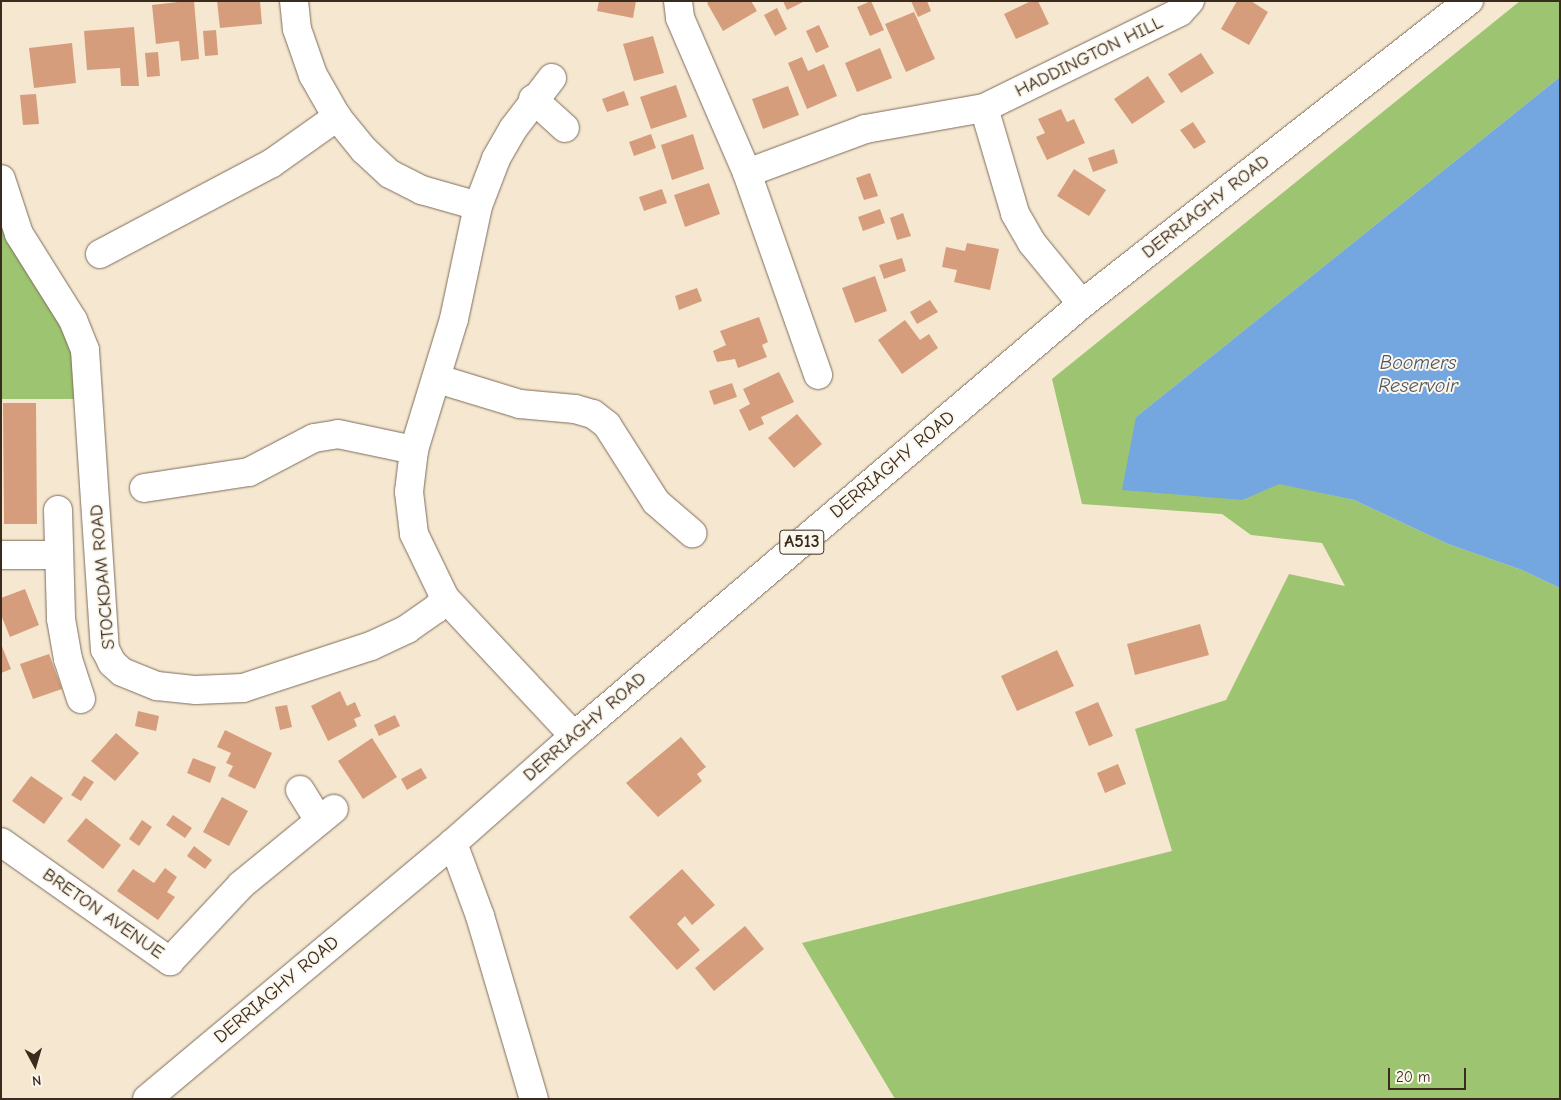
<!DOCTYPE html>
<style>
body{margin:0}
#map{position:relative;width:1561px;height:1100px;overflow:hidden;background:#f6e7d0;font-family:"Comic Neue",sans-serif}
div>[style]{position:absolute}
.green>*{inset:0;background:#9dc470}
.water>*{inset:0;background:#74a6e0}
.building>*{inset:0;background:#d59d7b}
.roads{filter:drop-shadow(0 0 1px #7c6c5c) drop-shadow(0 0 1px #7c6c5c)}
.minor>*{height:28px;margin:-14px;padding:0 14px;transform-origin:14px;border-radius:14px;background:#fff}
.tertiary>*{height:28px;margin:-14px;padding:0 14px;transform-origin:14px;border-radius:14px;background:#fff}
.primary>*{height:28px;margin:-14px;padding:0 14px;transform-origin:14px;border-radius:14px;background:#fff}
span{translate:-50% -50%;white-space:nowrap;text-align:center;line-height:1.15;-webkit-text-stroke:4px #fbf7ec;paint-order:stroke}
.shield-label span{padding:1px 4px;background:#fbf7ec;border:1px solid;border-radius:4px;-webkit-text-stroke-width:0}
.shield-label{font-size:18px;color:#3b2a1e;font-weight:700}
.street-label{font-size:19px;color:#3b2a1e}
.water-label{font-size:20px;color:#4f5562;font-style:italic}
.frame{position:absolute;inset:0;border:2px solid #3b2a1e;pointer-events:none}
.north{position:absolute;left:10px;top:1040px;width:50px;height:50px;-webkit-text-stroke:4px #fbf7ec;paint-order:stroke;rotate:174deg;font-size:14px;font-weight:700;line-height:20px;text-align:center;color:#3b2a1e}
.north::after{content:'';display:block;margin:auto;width:18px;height:22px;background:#3b2a1e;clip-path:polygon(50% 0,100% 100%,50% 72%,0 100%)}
.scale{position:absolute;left:1388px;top:1068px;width:78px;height:22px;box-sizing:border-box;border:2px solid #3b2a1e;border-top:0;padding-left:6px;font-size:15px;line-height:18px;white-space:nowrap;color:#3b2a1e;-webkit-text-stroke:4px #fbf7ec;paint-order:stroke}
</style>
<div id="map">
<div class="green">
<i style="clip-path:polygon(1520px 1px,1560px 1px,1560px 77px,1136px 417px,1243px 500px,1278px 483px,1354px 500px,1448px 544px,1522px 570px,1560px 588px,1560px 1099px,895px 1099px,802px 943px,1172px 851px,1135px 729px,1226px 700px,1289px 574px,1345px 586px,1322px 543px,1251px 535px,1222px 514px,1082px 504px,1052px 379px)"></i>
<i style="clip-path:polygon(1px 203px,6px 223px,28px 275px,67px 336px,81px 378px,80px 399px,1px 399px)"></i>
</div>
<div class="water">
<i style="clip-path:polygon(1560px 77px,1560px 588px,1522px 570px,1448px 544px,1354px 500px,1279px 484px,1243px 500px,1122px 490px,1136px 417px)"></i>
</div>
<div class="building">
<i style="clip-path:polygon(187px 1px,194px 1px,199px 59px,181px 61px,179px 41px,156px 44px,152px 5px)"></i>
<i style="clip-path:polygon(217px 1px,260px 1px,262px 24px,220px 28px)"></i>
<i style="clip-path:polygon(599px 1px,636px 1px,633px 18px,597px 11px)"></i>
<i style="clip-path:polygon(710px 1px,751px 1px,757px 11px,723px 31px,707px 3px)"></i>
<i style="clip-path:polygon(783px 1px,805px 1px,787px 10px)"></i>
<i style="clip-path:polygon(871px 1px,884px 30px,870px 36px,857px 7px)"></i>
<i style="clip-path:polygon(911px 1px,927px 1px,931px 11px,918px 17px)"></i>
<i style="clip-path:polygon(1031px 1px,1038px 1px,1049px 24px,1016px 39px,1004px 14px)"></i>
<i style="clip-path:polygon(1237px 1px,1251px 1px,1268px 12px,1249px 45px,1221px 29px)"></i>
<i style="clip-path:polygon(777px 8px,787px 29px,775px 36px,764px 15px)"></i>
<i style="clip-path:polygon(914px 12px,935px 59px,906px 72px,885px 24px)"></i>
<i style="clip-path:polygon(819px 25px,829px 47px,816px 53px,806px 31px)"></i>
<i style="clip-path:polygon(134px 27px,139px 86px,121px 86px,120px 68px,87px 70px,84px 31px)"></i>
<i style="clip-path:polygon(216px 30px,218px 55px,205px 56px,203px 31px)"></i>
<i style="clip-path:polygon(653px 36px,664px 73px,634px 81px,623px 44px)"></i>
<i style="clip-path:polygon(72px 43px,76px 83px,34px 88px,29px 48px)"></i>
<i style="clip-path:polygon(880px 48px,892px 78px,857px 92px,845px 63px)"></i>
<i style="clip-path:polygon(158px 52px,160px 76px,147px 77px,145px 53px)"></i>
<i style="clip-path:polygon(1201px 53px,1214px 73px,1181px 93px,1168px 74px)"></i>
<i style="clip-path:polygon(802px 57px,808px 71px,824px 64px,837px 96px,807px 109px,788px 63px)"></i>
<i style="clip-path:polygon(1148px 76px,1165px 102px,1132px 124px,1114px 99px)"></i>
<i style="clip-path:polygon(676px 85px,687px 117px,651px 129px,640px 97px)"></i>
<i style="clip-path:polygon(788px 86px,799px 115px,763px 129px,752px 99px)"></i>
<i style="clip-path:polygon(624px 91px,629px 105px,607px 112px,602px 99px)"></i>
<i style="clip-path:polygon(36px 94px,39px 124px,23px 125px,20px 95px)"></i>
<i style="clip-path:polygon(1061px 109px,1067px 122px,1074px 119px,1085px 143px,1047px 160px,1036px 137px,1045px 133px,1038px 119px)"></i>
<i style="clip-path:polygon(1193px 122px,1206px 142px,1194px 149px,1180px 130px)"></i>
<i style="clip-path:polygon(651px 134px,656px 148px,634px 156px,629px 142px)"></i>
<i style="clip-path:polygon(693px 134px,704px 169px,672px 180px,661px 145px)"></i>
<i style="clip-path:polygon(1114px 149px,1118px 163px,1093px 172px,1088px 158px)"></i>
<i style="clip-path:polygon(1074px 169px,1106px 190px,1089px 216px,1057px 196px)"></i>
<i style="clip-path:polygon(870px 173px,878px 196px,864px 200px,856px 178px)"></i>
<i style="clip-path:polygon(709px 183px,720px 214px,685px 227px,674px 195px)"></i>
<i style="clip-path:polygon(662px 189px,667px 203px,644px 211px,639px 197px)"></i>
<i style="clip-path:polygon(880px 209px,885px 223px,863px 231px,858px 217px)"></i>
<i style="clip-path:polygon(903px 213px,911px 236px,897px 240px,890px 218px)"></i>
<i style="clip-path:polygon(967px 243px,999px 249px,990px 290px,954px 282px,957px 270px,942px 267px,946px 247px,965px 251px)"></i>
<i style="clip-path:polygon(902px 258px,906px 271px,884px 279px,879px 265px)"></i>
<i style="clip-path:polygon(875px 276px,887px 311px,855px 323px,842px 288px)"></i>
<i style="clip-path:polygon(697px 288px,702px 301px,679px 310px,675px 296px)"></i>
<i style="clip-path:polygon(930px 300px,938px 312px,917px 324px,910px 312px)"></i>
<i style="clip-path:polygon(759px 317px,768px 342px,762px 345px,767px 357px,738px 368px,735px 359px,717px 362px,713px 351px,726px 345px,720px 331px)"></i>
<i style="clip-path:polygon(905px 320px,920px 340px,929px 334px,938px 348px,902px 374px,878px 340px)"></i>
<i style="clip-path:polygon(779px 372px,794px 402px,761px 417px,764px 424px,749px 431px,739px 410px,750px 404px,743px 389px)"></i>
<i style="clip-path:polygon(732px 383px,737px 397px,714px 405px,709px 391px)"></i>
<i style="clip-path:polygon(3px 403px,36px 403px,37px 524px,4px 524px)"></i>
<i style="clip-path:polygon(797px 414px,822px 444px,794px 468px,768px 438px)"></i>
<i style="clip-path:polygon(25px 589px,39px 625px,10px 637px,1px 615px,1px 598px)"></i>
<i style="clip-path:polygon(1200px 624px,1209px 655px,1135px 675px,1127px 644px)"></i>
<i style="clip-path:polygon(1px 644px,11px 669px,1px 673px)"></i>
<i style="clip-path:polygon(1057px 650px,1074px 686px,1017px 711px,1001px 676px)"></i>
<i style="clip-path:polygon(49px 654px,62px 689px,33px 699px,20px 664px)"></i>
<i style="clip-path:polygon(340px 691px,347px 706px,355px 702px,361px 716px,354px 719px,357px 726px,328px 741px,311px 706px)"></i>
<i style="clip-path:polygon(1098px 702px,1113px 736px,1089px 746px,1075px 712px)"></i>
<i style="clip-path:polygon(287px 705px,292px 727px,280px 730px,275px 707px)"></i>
<i style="clip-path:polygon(138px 711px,159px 716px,156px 731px,135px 726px)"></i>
<i style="clip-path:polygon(395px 715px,400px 726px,379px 736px,374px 725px)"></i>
<i style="clip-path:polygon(225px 730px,272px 753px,255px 789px,228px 776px,233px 766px,226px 763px,231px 753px,217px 747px)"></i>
<i style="clip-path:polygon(116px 733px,139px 753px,115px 781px,91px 761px)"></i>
<i style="clip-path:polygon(681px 737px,706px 767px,697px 774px,702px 781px,658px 817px,626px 783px)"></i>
<i style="clip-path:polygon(372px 738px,397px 777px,363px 799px,338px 761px)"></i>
<i style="clip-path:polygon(193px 758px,216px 767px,210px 783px,187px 773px)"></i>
<i style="clip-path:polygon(1118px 764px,1126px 784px,1105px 793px,1097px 773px)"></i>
<i style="clip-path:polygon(421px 768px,427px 778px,407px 790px,401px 779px)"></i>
<i style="clip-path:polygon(31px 776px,63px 798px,44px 824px,12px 801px)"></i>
<i style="clip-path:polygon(84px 776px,94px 782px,81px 801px,71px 795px)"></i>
<i style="clip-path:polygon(222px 797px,248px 811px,229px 846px,203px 832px)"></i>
<i style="clip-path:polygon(173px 815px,192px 828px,185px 838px,166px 825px)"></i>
<i style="clip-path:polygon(86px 818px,121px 845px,103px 869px,67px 841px)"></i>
<i style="clip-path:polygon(142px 820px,152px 827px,139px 846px,129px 839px)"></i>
<i style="clip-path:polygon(194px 846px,212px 860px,205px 869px,187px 856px)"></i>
<i style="clip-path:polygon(165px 868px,177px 877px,167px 892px,175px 897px,158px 920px,117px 891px,133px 869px,154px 883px)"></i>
<i style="clip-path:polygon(682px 869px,715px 905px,692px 925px,685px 916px,677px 924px,700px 950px,677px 970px,629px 917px)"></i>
<i style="clip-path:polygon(745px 926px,764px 949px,714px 991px,695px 968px)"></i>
</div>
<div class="roads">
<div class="minor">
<i style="left:294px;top:1px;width:28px;rotate:84deg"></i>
<i style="left:297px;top:29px;width:49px;rotate:70.8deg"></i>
<i style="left:313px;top:75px;width:48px;rotate:60.3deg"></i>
<i style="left:337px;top:117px;width:43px;rotate:50.7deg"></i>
<i style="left:364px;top:150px;width:35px;rotate:43deg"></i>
<i style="left:390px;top:174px;width:36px;rotate:27deg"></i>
<i style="left:422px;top:190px;width:58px;rotate:15.9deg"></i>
<i style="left:678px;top:1px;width:17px;rotate:83deg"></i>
<i style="left:680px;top:18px;width:169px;rotate:66.6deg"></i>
<i style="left:747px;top:173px;width:214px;rotate:70.6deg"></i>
<i style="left:552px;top:78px;width:64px;rotate:127.4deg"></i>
<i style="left:513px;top:129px;width:34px;rotate:120deg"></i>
<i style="left:496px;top:159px;width:50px;rotate:111deg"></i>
<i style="left:478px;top:206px;width:116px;rotate:102deg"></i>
<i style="left:454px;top:319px;width:137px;rotate:107deg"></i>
<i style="left:414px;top:450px;width:42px;rotate:96.8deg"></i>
<i style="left:409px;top:492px;width:42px;rotate:83.2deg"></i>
<i style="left:414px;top:534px;width:71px;rotate:64.2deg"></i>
<i style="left:445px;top:598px;width:189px;rotate:46.9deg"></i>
<i style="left:533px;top:99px;width:43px;rotate:42.2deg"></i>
<i style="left:747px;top:173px;width:126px;rotate:-20.4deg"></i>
<i style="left:865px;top:129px;width:121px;rotate:-10deg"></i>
<i style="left:100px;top:254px;width:195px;rotate:-27.9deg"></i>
<i style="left:272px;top:163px;width:80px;rotate:-35.3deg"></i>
<i style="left:1082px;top:304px;width:79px;rotate:-129.3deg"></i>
<i style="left:1032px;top:243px;width:34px;rotate:-120deg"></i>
<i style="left:1015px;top:213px;width:109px;rotate:-106.4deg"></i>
<i style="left:984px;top:108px;width:218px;rotate:-26.1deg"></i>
<i style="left:1180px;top:12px;width:15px;rotate:-48deg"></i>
<i style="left:438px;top:379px;width:86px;rotate:17deg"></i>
<i style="left:520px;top:404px;width:55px;rotate:5.2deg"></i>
<i style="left:575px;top:409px;width:19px;rotate:16deg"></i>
<i style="left:593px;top:414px;width:18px;rotate:38deg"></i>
<i style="left:607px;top:425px;width:91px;rotate:57.5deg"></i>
<i style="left:656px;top:502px;width:48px;rotate:40.7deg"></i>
<i style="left:144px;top:488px;width:106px;rotate:-8.7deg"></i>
<i style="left:249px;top:472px;width:73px;rotate:-27.6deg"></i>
<i style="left:314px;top:438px;width:24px;rotate:-9deg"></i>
<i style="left:338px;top:434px;width:78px;rotate:11.9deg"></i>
<i style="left:58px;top:510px;width:109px;rotate:88.4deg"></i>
<i style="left:61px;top:619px;width:41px;rotate:80.1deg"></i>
<i style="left:68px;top:659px;width:42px;rotate:72deg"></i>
<i style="left:1px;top:555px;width:57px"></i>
<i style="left:300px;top:790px;width:36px;rotate:58deg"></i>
<i style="left:1px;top:842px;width:207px;rotate:35.2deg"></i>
<i style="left:170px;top:961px;width:104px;rotate:-46.9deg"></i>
<i style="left:241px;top:885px;width:120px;rotate:-39.3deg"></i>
<i style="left:453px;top:843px;width:78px;rotate:69.7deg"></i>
<i style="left:480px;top:916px;width:191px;rotate:73.6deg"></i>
</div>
<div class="tertiary">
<i style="left:1px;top:179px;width:58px;rotate:71.9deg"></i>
<i style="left:19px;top:234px;width:102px;rotate:57.9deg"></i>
<i style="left:73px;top:320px;width:32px;rotate:68deg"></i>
<i style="left:85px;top:350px;width:300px;rotate:86.2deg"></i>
<i style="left:105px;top:649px;width:16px;rotate:63deg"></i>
<i style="left:112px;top:663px;width:13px;rotate:42deg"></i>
<i style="left:122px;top:672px;width:38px;rotate:22deg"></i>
<i style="left:157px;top:686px;width:39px;rotate:6deg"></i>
<i style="left:196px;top:690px;width:47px;rotate:-2.4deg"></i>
<i style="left:243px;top:688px;width:135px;rotate:-18.2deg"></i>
<i style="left:371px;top:646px;width:40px;rotate:-25deg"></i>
<i style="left:407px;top:629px;width:35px;rotate:-35deg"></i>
<i style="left:436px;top:609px;width:14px;rotate:-51deg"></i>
</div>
<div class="primary">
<i style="left:147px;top:1099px;width:399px;rotate:-39.9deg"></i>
<i style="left:453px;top:843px;width:162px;rotate:-41.5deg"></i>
<i style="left:574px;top:736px;width:667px;rotate:-40.38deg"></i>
<i style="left:1082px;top:304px;width:492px;rotate:-38.1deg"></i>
</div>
</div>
<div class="shield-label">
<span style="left:802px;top:542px">A513</span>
</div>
<div class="street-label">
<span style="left:1089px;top:57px;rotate:-26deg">HADDINGTON HILL</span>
<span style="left:1206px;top:207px;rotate:-38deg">DERRIAGHY ROAD</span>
<span style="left:893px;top:465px;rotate:-40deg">DERRIAGHY ROAD</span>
<span style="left:103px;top:577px;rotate:-95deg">STOCKDAM ROAD</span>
<span style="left:585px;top:727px;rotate:-41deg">DERRIAGHY ROAD</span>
<span style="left:103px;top:914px;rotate:35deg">BRETON AVENUE</span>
<span style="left:277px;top:990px;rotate:-40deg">DERRIAGHY ROAD</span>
</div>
<div class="water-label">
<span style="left:1418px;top:374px">Boomers<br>Reservoir</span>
</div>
<div class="frame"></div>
<div class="north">N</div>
<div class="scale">20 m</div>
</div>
